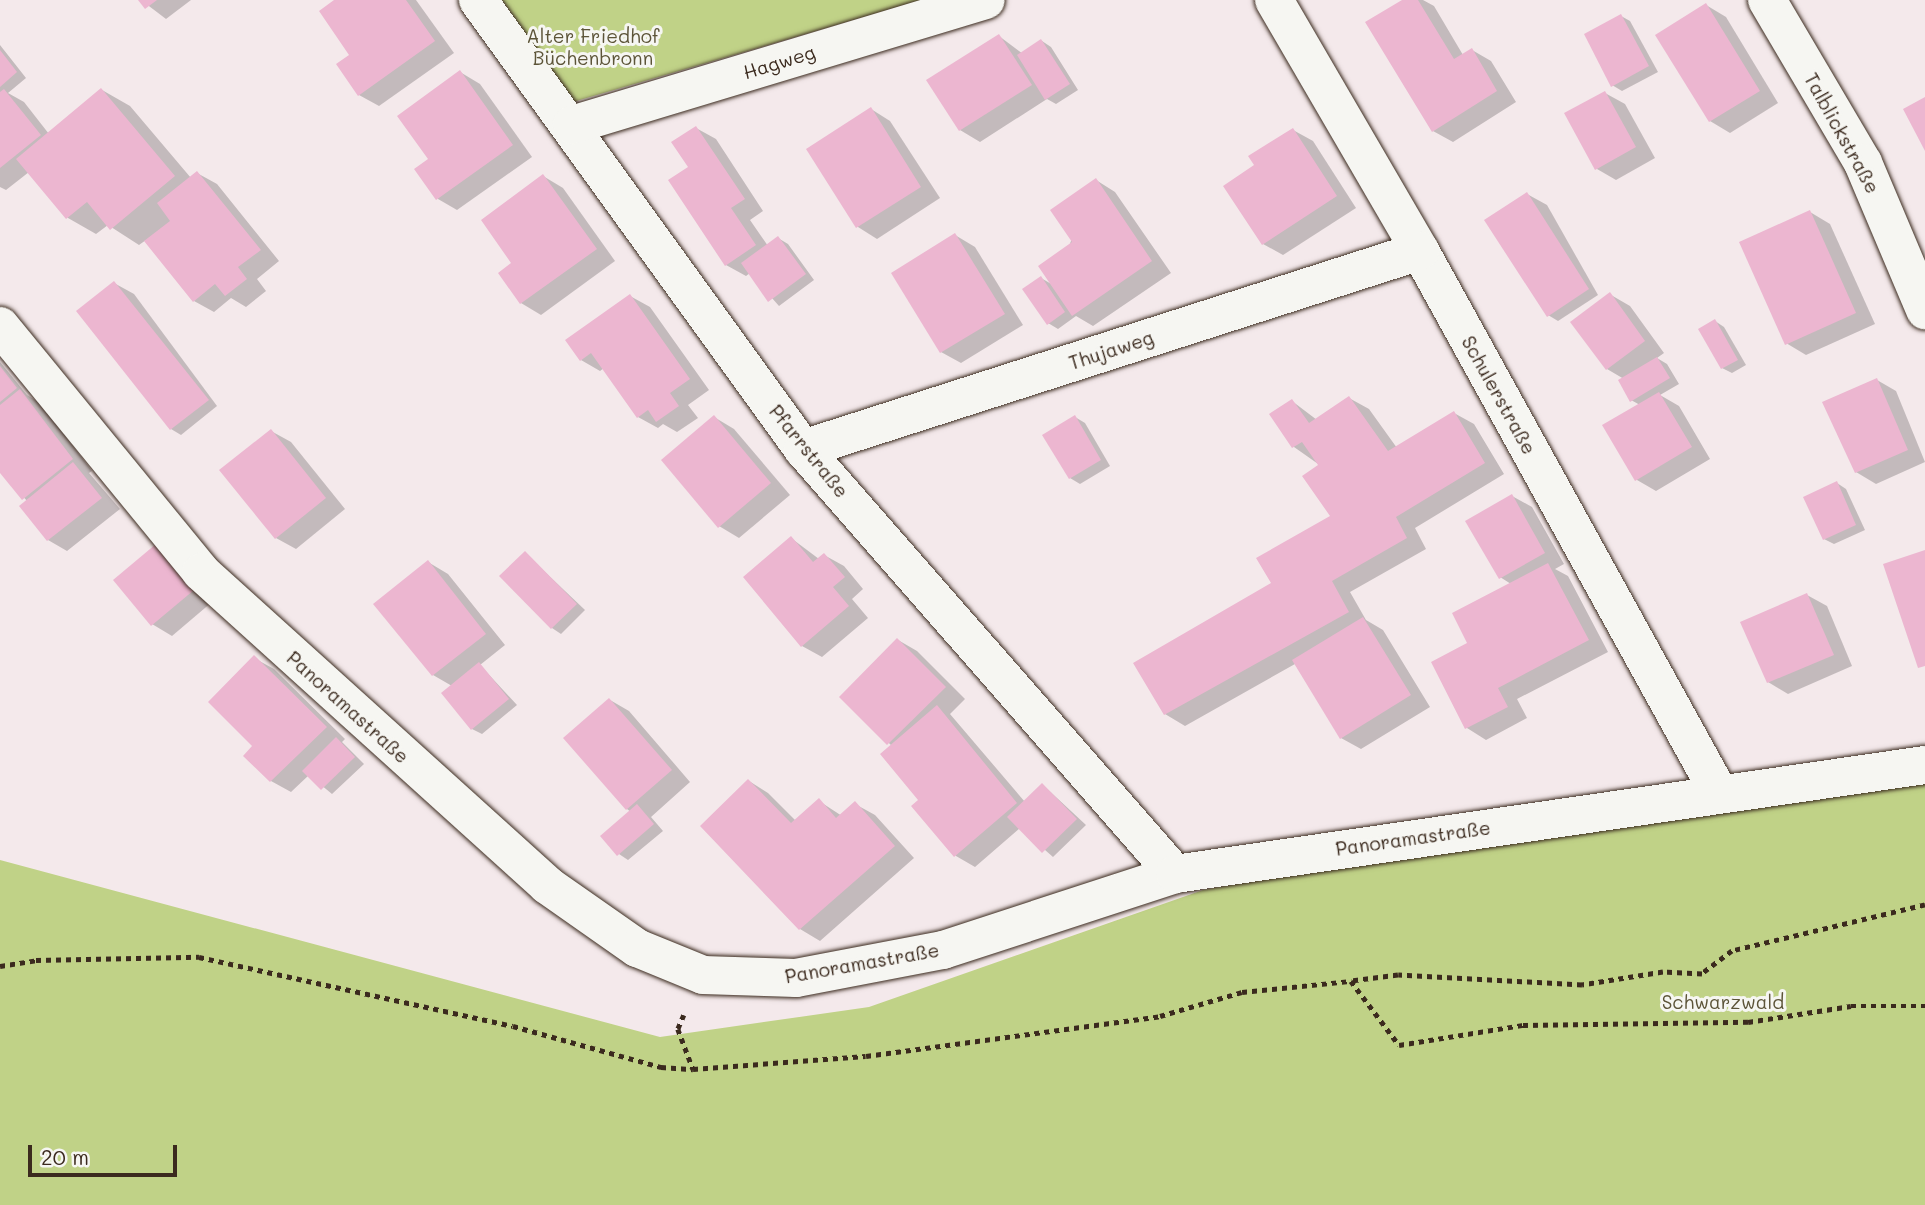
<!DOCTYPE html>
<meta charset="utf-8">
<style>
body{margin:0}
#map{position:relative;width:1925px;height:1205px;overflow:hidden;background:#f4e9eb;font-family:Mali,sans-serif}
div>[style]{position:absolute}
.green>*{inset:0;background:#c0d287}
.shadow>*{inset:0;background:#0003}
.building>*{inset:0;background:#ecb6d0}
.path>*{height:4.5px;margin-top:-2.25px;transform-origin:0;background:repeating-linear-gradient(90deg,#3b2a1e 0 5px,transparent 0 10px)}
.roads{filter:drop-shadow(0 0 2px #3b2a1e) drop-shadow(0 0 2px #3b2a1e)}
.minor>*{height:38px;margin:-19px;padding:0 19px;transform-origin:19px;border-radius:19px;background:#f6f6f2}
span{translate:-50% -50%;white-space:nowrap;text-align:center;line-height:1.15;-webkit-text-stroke:6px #f6f6f2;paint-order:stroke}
.park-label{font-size:19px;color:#5c5438}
.street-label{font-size:19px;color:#3b2a1e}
.scale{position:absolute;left:28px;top:1145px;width:149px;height:32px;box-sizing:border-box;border:4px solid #3b2a1e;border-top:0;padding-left:9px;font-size:21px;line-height:24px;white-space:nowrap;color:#3b2a1e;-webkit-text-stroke:5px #f6f6f2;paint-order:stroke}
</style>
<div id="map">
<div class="green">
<i style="clip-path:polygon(502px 0,922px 0,573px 102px)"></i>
<i style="clip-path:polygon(1869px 771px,1925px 771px,1925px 1205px,0 1205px,0 860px,660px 1037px,869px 1007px,1203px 890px)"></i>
</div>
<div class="shadow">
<i style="clip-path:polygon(141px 0,191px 0,166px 19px)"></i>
<i style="clip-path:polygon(337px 0,416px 0,454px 53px,379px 106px,359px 95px)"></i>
<i style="clip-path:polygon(1405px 0,1423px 0,1434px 6px,1463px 55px,1472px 50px,1491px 61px,1516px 102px,1453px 142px,1433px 131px)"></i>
<i style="clip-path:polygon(1706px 5px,1726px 17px,1778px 103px,1730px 133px,1710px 121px)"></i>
<i style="clip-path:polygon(1621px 16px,1630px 21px,1658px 72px,1622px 91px,1612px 85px)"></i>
<i style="clip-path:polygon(999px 36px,1023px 54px,1042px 41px,1051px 47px,1078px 90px,1056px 104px,1047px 99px,980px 142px,960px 130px)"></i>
<i style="clip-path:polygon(0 45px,26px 78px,8px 93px,24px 102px,49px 134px,102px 90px,130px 106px,191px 178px,197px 173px,217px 184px,279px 261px,257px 279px,266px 291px,246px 307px,231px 298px,214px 312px,194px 301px,146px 240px,139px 245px,108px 225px,96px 234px,68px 218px,29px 172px,6px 190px,0 187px)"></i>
<i style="clip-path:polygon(460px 72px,480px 84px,532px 157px,457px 210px,438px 199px,430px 159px)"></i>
<i style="clip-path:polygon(1605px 93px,1625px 104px,1655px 158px,1616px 180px,1597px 169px)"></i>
<i style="clip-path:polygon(871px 109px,890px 121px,940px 198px,877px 239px,858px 227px,808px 150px)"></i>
<i style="clip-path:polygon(696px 128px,716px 139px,763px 211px,750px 220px,768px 246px,778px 238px,788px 244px,814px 280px,779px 306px,750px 273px,746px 276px,726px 265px,690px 167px)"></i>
<i style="clip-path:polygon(1293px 130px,1313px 141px,1356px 208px,1283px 255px,1263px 244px,1257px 166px)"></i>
<i style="clip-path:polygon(543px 176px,563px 188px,615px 261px,541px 315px,521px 303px,513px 263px)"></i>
<i style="clip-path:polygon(1096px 180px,1115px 192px,1171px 273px,1093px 326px,1076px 316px,1058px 329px,1048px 323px,1041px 278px,1053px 285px)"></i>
<i style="clip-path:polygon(1527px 194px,1547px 205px,1598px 295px,1558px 321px,1548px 315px)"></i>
<i style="clip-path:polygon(1810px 212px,1830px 224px,1875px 324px,1806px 355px,1786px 343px)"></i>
<i style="clip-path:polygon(955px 235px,975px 247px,1023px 325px,961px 363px,941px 352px)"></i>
<i style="clip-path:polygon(114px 283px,134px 294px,217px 406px,181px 435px,171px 429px)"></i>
<i style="clip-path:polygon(1611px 295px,1630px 306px,1664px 353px,1657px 358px,1667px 364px,1679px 384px,1660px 395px,1679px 406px,1710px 459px,1656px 491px,1637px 480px,1640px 405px,1631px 400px,1624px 379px,1607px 369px)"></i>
<i style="clip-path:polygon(630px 296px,650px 307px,709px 390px,688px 405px,698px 418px,677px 432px,663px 424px,658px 428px,638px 417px,604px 368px,600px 371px,581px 360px)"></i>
<i style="clip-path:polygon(1715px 321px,1724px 327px,1746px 365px,1732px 373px,1722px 368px)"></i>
<i style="clip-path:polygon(0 362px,27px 395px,40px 403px,92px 471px,89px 473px,120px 509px,67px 551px,48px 540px,27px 501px,0 470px)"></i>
<i style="clip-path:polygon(1877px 380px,1896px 391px,1925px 462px,1876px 484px,1856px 472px)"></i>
<i style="clip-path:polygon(1349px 398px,1369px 409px,1397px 448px,1454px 413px,1474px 424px,1504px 474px,1415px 528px,1426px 549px,1350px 592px,1366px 620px,1383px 630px,1430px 707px,1361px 749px,1341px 738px,1295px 664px,1185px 726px,1165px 714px,1332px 516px,1321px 466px,1294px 447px,1292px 401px,1317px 420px)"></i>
<i style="clip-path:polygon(714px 417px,734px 429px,790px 495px,739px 538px,719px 526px)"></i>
<i style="clip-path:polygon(1075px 417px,1085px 423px,1110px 466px,1080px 484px,1070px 478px)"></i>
<i style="clip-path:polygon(271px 431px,291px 442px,345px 509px,296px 549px,276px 538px)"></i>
<i style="clip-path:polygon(1837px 483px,1846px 489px,1865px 530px,1834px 544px,1824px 539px)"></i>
<i style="clip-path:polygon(1512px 496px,1532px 507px,1564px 564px,1555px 569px,1568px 576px,1608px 652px,1517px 699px,1527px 718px,1486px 740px,1467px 728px,1470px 643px,1511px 584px,1500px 577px)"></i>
<i style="clip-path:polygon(791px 538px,819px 559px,824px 555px,844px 566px,863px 589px,852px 599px,868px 618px,822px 657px,802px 646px)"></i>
<i style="clip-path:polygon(525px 553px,585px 610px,561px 634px,552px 628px)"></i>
<i style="clip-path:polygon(176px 557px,212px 602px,172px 636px,152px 624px)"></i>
<i style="clip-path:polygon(428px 562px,448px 574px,505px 645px,480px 665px,517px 705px,482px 734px,472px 729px,452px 686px,433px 675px,376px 604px)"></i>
<i style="clip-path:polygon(1807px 595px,1827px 606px,1852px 666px,1788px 694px,1768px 682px)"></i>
<i style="clip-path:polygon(898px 640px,917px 651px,965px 699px,950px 714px,1025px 802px,1043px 785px,1086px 825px,1053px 857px,1020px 828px,975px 867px,956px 856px,914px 806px,921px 800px,892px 746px,841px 697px)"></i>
<i style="clip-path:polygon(254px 658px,274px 669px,345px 739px,342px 742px,364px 764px,332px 794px,309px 775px,291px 792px,271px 781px,255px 746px)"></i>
<i style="clip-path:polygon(610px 700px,629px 711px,690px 782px,651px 817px,663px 831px,628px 860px,619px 854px,631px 812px,627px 809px)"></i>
<i style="clip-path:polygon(749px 781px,768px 793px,796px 821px,819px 801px,842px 816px,855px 804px,875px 815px,914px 858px,820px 941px,800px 929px,702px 826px)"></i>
</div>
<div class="building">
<i style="clip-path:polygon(138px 0,157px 0,145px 9px)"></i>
<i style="clip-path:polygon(334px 0,406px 0,435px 41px,358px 96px,336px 64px,349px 55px,319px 11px)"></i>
<i style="clip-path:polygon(1402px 0,1418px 0,1454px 59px,1472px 48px,1497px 91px,1432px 132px,1365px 22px)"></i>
<i style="clip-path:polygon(1706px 3px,1760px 91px,1709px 122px,1655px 35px)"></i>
<i style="clip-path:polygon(1621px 14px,1649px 66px,1611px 87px,1584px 34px)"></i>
<i style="clip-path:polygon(999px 34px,1032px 85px,959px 131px,926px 80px)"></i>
<i style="clip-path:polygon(1041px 39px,1070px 84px,1045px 100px,1017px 55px)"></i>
<i style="clip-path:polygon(0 50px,17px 72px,0 87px)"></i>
<i style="clip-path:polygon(460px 70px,513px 145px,436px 200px,414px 169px,428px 159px,397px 116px)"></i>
<i style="clip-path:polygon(101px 88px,175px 176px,110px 230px,87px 202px,66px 219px,16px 159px)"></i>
<i style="clip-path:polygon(4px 89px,41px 135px,0 168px,0 92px)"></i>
<i style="clip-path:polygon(1605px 91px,1636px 147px,1595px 170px,1564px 113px)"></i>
<i style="clip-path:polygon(1925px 97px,1925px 151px,1903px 109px)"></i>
<i style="clip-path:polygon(871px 107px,921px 187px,856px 228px,806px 149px)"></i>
<i style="clip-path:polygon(696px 126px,745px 199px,731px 208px,756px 245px,725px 266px,668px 180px,688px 167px,671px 142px)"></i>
<i style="clip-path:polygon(1293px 128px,1337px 196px,1262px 245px,1223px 186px,1254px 165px,1248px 156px)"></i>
<i style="clip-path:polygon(197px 171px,261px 250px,238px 267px,247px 279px,225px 296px,215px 284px,193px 302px,144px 241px,170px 221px,157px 203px)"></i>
<i style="clip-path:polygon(543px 174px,597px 249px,520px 304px,498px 273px,511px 263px,481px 220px)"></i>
<i style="clip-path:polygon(1096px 178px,1152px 261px,1072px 316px,1038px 266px,1072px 242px,1050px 210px)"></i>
<i style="clip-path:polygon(1527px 192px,1589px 289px,1547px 317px,1484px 220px)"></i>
<i style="clip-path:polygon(1810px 210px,1856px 313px,1785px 345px,1739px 242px)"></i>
<i style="clip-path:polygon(955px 233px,1005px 314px,940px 353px,891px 273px)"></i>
<i style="clip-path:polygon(778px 236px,806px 274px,768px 302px,741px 263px)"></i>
<i style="clip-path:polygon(1041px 276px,1065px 312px,1047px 325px,1022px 289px)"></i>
<i style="clip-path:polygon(114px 281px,209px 400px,170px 430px,76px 311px)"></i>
<i style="clip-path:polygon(1610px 292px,1645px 341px,1606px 370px,1570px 322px)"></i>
<i style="clip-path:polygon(630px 294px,690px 379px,670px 393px,679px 406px,656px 422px,648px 410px,637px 418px,591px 353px,580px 361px,565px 340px)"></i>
<i style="clip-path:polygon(1715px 319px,1738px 360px,1721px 369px,1698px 329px)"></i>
<i style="clip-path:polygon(1657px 357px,1670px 378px,1630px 402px,1618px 380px)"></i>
<i style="clip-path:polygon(0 366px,17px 388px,0 402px)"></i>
<i style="clip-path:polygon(1877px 378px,1908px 450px,1855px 473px,1822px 402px)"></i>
<i style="clip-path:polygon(20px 389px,73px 459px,22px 500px,0 473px,0 405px)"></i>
<i style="clip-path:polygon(1659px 392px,1692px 447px,1635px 481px,1602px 425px)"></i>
<i style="clip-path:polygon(1349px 396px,1388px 451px,1454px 411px,1485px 463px,1396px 517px,1407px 538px,1332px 581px,1349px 612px,1164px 715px,1133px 663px,1271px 583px,1256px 558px,1330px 516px,1302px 476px,1318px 465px,1302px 442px,1292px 448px,1269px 414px,1292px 399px,1309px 423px)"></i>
<i style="clip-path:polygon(714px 415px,771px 483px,718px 528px,661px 460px)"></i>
<i style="clip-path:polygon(1075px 415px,1101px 460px,1069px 479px,1042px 435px)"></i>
<i style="clip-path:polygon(271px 429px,326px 498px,275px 539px,219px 470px)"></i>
<i style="clip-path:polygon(73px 462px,102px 498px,47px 541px,19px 506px)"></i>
<i style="clip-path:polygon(1837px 481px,1856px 525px,1823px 540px,1803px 497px)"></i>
<i style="clip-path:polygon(1512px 494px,1545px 553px,1499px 579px,1465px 521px)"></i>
<i style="clip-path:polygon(791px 536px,813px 562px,824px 553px,845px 577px,833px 587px,849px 606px,801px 647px,743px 577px)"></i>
<i style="clip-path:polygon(156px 544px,194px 590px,151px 626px,113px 580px)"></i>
<i style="clip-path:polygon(1925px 550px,1925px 666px,1918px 668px,1883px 564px)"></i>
<i style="clip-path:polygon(525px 551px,577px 604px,551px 629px,499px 576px)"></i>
<i style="clip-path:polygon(428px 560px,486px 634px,432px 676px,373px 604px)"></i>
<i style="clip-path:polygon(1548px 563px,1589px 640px,1498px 688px,1508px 707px,1465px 729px,1431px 662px,1467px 643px,1452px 613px)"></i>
<i style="clip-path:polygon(1807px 593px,1834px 655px,1767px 683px,1740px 622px)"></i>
<i style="clip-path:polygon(1363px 617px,1411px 695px,1340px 739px,1292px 660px)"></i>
<i style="clip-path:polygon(897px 638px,946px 687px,887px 745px,839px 697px)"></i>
<i style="clip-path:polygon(254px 655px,327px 727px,270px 782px,243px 756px,252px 746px,208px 702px)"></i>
<i style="clip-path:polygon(479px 662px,509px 699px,471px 730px,441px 693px)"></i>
<i style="clip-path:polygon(609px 698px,672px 770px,626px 810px,563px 738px)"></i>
<i style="clip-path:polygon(937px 705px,1017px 803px,954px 857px,911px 806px,918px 800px,880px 754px)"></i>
<i style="clip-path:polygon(336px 737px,355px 757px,321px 790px,302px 771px)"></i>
<i style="clip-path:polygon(748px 779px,791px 823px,819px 798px,836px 818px,855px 801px,895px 846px,799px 930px,700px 826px)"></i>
<i style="clip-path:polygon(1042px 783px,1077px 819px,1042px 853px,1007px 817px)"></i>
<i style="clip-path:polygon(637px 804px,654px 824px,617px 856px,600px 836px)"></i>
</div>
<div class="path">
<i style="left:1925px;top:905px;width:198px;rotate:166.6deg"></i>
<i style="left:1732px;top:951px;width:38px;rotate:143deg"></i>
<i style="left:1702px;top:974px;width:39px;rotate:-177deg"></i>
<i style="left:1663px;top:972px;width:82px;rotate:170.9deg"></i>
<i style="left:1582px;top:985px;width:184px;rotate:-176.9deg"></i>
<i style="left:1398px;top:975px;width:47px;rotate:172.7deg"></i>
<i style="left:1351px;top:981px;width:80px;rotate:53.1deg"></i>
<i style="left:1399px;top:1045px;width:126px;rotate:-9.2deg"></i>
<i style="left:1523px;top:1025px;width:225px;rotate:-0.8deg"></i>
<i style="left:1748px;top:1022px;width:104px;rotate:-8.8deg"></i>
<i style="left:1851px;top:1006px;width:74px"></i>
<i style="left:0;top:966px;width:36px;rotate:-9deg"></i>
<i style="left:36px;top:960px;width:163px;rotate:-1.1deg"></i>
<i style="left:199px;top:957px;width:321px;rotate:12.4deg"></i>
<i style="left:513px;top:1026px;width:154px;rotate:15.5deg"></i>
<i style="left:661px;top:1067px;width:32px;rotate:4deg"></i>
<i style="left:684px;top:1015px;width:15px;rotate:113deg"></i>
<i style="left:678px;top:1029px;width:43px;rotate:69.4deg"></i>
<i style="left:693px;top:1069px;width:173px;rotate:-4.3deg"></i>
<i style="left:866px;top:1056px;width:297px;rotate:-7.7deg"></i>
<i style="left:1160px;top:1016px;width:85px;rotate:-16.3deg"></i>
<i style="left:1242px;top:992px;width:110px;rotate:-5.8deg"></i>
</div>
<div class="roads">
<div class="minor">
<i style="left:478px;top:0;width:554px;rotate:54.1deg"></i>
<i style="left:803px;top:449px;width:565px;rotate:48.8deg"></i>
<i style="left:1274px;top:0;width:290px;rotate:59.8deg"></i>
<i style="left:1420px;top:251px;width:619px;rotate:61.12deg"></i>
<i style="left:1767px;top:0;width:189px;rotate:59.5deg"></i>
<i style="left:1863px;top:163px;width:160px;rotate:67.1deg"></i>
<i style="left:572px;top:125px;width:432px;rotate:-16.8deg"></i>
<i style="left:0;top:326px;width:318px;rotate:50.7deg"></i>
<i style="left:201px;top:572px;width:467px;rotate:42.1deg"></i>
<i style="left:547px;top:885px;width:110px;rotate:35deg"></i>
<i style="left:637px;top:948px;width:71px;rotate:22.2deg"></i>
<i style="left:703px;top:975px;width:93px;rotate:1.8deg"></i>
<i style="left:796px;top:978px;width:150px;rotate:-10.8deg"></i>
<i style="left:943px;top:950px;width:244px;rotate:-18.1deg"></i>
<i style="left:1175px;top:874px;width:758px;rotate:-8.27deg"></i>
<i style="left:803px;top:449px;width:648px;rotate:-17.79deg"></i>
</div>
</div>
<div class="park-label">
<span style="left:593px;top:47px">Alter Friedhof<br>Büchenbronn</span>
<span style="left:1723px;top:1002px">Schwarzwald</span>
</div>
<div class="street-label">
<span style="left:779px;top:62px;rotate:-17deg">Hagweg</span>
<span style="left:1842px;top:133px;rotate:61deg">Talblickstraße</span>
<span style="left:1111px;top:350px;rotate:-18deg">Thujaweg</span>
<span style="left:1499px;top:395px;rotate:61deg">Schulerstraße</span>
<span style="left:809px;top:451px;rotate:51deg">Pfarrstraße</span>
<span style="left:348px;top:707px;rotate:42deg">Panoramastraße</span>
<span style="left:1413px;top:838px;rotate:-8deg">Panoramastraße</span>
<span style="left:862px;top:963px;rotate:-10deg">Panoramastraße</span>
</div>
<div class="scale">20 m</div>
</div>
